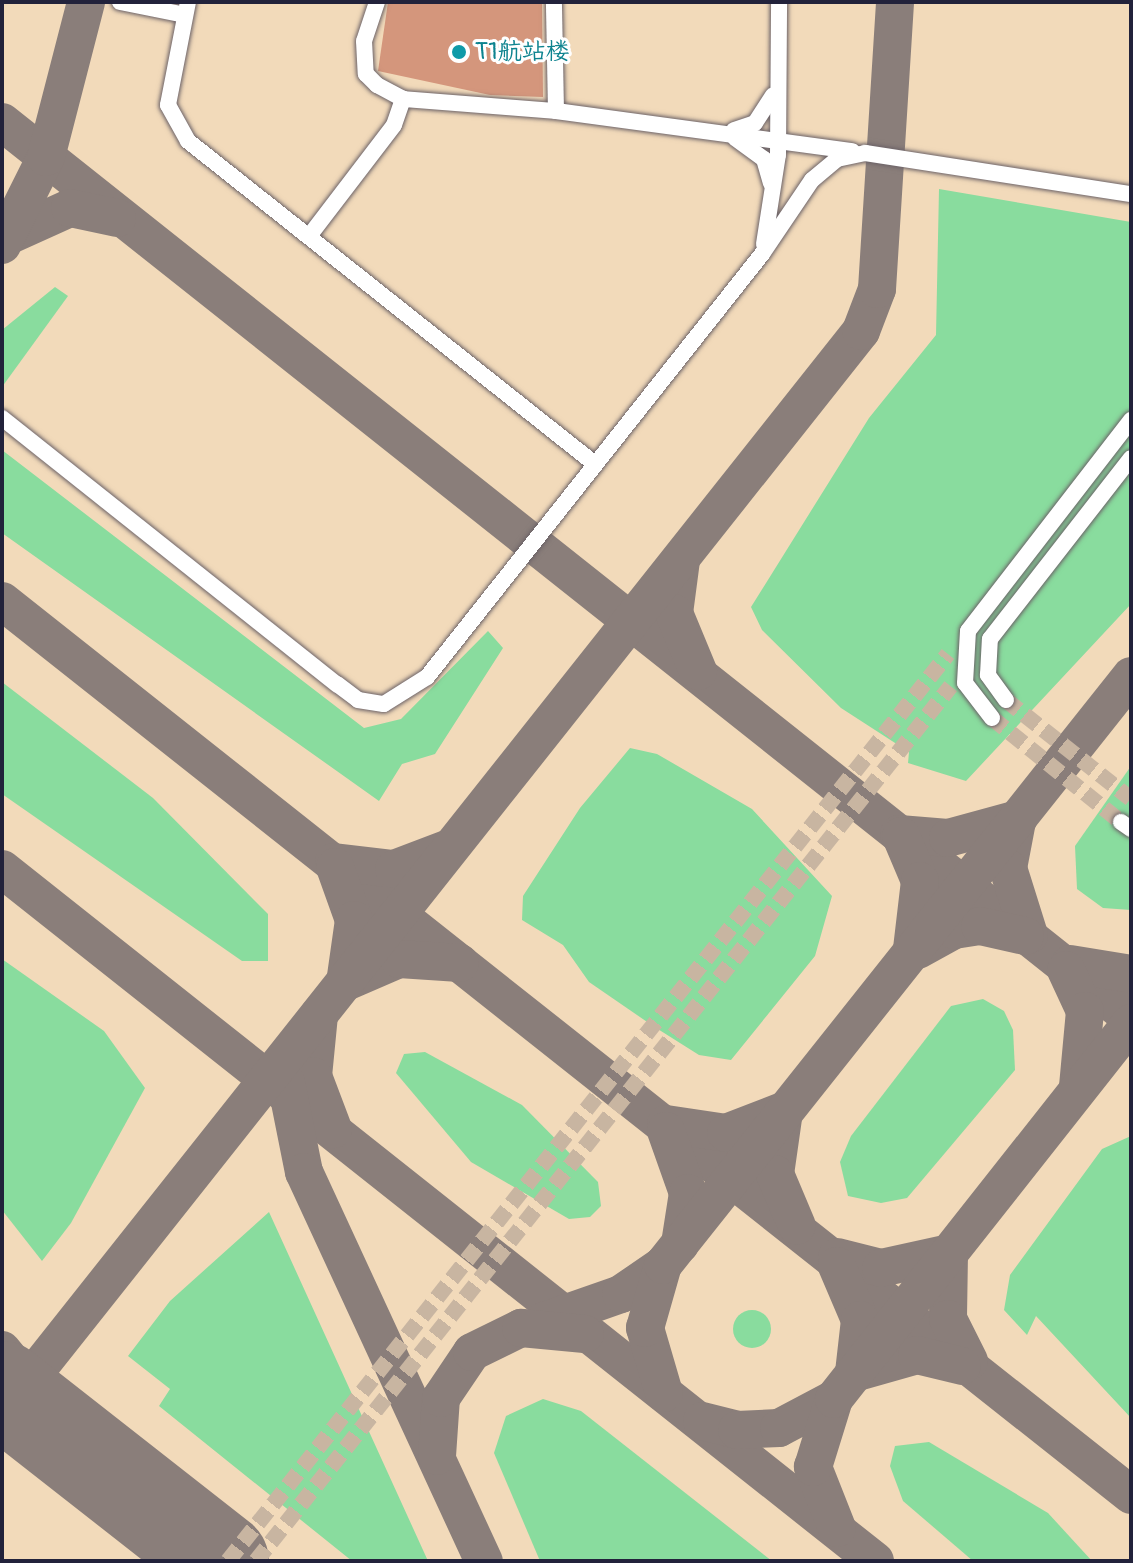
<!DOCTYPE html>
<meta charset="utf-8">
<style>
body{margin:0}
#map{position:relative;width:1133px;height:1563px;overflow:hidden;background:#f2daba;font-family:Pangolin,"LXGW WenKai TC",sans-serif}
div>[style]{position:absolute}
.green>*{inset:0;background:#89dc9e}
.round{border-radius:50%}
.taxiway>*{height:38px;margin:-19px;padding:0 19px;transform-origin:19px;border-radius:19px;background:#8a7e7a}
.runway>*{height:96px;margin:-48px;padding:0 48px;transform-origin:48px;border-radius:48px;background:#8a7e7a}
.building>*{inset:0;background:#d4967c}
.minor-tunnel>*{height:16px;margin-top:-8px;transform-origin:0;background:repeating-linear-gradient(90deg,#c8b5a1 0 16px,transparent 0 24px)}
.roads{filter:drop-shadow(0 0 2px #6b6267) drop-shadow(0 0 2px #6b6267)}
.minor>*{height:16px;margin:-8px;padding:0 8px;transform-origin:8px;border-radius:8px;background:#fff}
.dots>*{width:22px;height:22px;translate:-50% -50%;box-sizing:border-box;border:4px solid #fff;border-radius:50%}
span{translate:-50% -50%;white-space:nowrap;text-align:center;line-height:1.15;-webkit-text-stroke:6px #fff;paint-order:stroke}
.culture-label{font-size:24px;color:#0d838f}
.left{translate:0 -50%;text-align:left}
.frame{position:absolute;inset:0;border:4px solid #22223b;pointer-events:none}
</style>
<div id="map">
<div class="green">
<i style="clip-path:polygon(939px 189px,1131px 222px,1131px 604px,966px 781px,908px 763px,909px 752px,841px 708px,762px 630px,751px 607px,869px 418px,936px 335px)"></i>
<i style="clip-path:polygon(55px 287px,68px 296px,2px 387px,2px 330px)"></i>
<i style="clip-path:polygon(2px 450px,364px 728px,401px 719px,488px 631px,503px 648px,435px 754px,402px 764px,379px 801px,2px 533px)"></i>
<i style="clip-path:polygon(2px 682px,153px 798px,268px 914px,268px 961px,242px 961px,2px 794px)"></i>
<i style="clip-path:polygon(630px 748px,657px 754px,752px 809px,832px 896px,815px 956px,731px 1060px,699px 1055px,653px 1026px,589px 982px,563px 945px,522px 920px,523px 896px,580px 808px)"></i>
<i style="clip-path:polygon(1131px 766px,1131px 910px,1103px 908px,1077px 889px,1075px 846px)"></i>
<i style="clip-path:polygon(2px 959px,104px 1031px,145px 1088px,71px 1223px,42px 1261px,2px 1210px)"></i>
<i style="clip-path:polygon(983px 999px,1004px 1011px,1013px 1030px,1015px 1070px,907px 1198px,881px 1203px,848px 1196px,840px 1162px,851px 1136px,951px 1006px)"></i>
<i style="clip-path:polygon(425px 1052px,522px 1105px,598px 1182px,601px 1206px,590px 1217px,569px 1219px,471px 1162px,396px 1073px,404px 1054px)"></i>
<i style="clip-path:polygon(1131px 1136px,1131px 1418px,1036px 1316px,1027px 1335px,1004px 1310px,1010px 1275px,1102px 1149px)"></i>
<i style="clip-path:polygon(269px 1212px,428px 1561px,352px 1561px,159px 1406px,170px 1389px,128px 1356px,170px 1301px)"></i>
<i class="round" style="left:733px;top:1310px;width:38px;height:38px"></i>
<i style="clip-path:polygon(543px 1399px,581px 1411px,772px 1561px,540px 1561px,494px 1453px,506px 1416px)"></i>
<i style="clip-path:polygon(929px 1442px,1048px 1513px,1092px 1561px,973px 1561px,903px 1501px,890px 1466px,895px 1446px)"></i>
</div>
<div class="taxiway">
<i style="left:2px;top:122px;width:1441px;rotate:38.44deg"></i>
<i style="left:8px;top:236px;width:68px;rotate:-24.3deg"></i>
<i style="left:70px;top:208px;width:48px;rotate:12deg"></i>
<i style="left:2px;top:245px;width:98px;rotate:-63.4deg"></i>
<i style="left:46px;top:157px;width:160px;rotate:-75.5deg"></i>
<i style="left:681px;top:560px;width:53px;rotate:97.5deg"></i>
<i style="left:674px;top:613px;width:63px;rotate:67.5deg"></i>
<i style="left:2px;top:601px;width:1440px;rotate:38.37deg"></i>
<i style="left:1017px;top:821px;width:48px;rotate:100.8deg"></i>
<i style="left:1008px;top:868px;width:70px;rotate:72.6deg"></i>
<i style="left:899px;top:834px;width:49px;rotate:4.7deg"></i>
<i style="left:948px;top:838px;width:73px;rotate:-15.2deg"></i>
<i style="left:901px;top:836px;width:49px;rotate:67.1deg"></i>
<i style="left:920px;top:881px;width:68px;rotate:96.7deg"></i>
<i style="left:334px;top:862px;width:60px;rotate:6.7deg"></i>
<i style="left:394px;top:869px;width:57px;rotate:-20.7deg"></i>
<i style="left:335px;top:867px;width:56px;rotate:70.3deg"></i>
<i style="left:354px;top:920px;width:57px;rotate:98.1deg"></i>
<i style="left:2px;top:869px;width:1114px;rotate:38.4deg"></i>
<i style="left:918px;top:950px;width:41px;rotate:-29.1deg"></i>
<i style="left:954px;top:930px;width:26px;rotate:-9deg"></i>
<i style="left:980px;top:926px;width:46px;rotate:12.5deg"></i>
<i style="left:1070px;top:964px;width:62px;rotate:9.3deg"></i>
<i style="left:1066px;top:970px;width:45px;rotate:65.1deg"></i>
<i style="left:1085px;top:1011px;width:76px;rotate:95.3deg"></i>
<i style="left:348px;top:981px;width:56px;rotate:-23.3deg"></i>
<i style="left:399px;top:959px;width:61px;rotate:3.8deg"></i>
<i style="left:319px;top:1015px;width:61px;rotate:95.6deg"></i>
<i style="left:313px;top:1076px;width:57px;rotate:69.3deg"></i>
<i style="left:286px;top:1082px;width:92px;rotate:78.7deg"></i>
<i style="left:304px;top:1172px;width:429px;rotate:65.2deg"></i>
<i style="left:783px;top:1118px;width:57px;rotate:98.1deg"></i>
<i style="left:775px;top:1174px;width:56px;rotate:67.1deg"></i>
<i style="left:666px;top:1124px;width:61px;rotate:8.5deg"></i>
<i style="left:726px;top:1133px;width:61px;rotate:-21.1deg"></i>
<i style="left:666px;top:1131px;width:66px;rotate:70.5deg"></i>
<i style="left:688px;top:1193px;width:52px;rotate:98.9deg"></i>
<i style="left:837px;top:1257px;width:45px;rotate:14deg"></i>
<i style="left:881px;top:1268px;width:70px;rotate:-12.4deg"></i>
<i style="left:949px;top:1253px;width:66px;rotate:90.9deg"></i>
<i style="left:948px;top:1319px;width:47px;rotate:63.4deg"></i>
<i style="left:837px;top:1266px;width:59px;rotate:66.9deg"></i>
<i style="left:860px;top:1320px;width:53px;rotate:96.5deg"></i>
<i style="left:544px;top:1321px;width:82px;rotate:-19.3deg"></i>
<i style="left:621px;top:1294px;width:51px;rotate:-34.6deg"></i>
<i style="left:2px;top:1350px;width:139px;rotate:50.6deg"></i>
<i style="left:854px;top:1373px;width:66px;rotate:-15.9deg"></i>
<i style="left:917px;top:1355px;width:46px;rotate:13.7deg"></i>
<i style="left:664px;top:1393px;width:68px;rotate:-106.3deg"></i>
<i style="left:645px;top:1328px;width:66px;rotate:-74.1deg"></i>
<i style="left:663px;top:1265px;width:752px;rotate:-51.53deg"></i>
<i style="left:2px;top:1414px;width:1382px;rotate:-51.58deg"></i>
<i style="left:861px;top:331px;width:45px;rotate:-69.1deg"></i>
<i style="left:877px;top:289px;width:288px;rotate:-86.4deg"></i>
<i style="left:702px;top:1421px;width:36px;rotate:14deg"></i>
<i style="left:737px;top:1430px;width:42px;rotate:-2.7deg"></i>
<i style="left:779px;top:1428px;width:62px;rotate:-27.8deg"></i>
<i style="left:437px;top:1456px;width:58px;rotate:-86.1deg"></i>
<i style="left:441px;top:1398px;width:55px;rotate:-56deg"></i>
<i style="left:472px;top:1352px;width:55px;rotate:-26.1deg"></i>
<i style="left:521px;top:1328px;width:64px;rotate:5.4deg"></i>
<i style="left:837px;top:1528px;width:66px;rotate:-111.5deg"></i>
<i style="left:813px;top:1467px;width:71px;rotate:-72.8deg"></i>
<i style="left:834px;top:1399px;width:479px;rotate:-51.7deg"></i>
</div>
<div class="runway">
<i style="left:2px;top:1389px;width:278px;rotate:38.1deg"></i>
</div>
<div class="building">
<i style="clip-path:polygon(388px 2px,542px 2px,543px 97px,490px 95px,378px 71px)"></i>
</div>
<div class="minor-tunnel">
<i style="left:1006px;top:700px;width:159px;rotate:38.4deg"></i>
<i style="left:992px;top:718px;width:166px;rotate:38.9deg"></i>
<i style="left:228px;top:1561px;width:1158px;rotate:-51.56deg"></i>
<i style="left:256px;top:1561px;width:1117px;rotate:-51.54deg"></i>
</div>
<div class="roads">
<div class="minor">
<i style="left:120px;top:2px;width:66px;rotate:11.3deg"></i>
<i style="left:188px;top:2px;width:105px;rotate:101deg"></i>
<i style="left:168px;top:105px;width:41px;rotate:60.9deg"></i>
<i style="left:188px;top:141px;width:520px;rotate:38.44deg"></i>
<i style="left:377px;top:2px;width:41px;rotate:108.4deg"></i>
<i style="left:364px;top:41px;width:33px;rotate:87deg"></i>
<i style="left:366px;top:74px;width:16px;rotate:45deg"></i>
<i style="left:377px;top:85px;width:30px;rotate:28deg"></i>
<i style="left:403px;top:99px;width:153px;rotate:4.5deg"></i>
<i style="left:556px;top:111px;width:109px;rotate:-91.1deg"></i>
<i style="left:556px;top:111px;width:299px;rotate:7.7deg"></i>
<i style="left:734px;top:130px;width:22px;rotate:-18deg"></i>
<i style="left:755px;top:123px;width:33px;rotate:-57deg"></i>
<i style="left:735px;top:138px;width:36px;rotate:36deg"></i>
<i style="left:764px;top:159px;width:25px;rotate:74deg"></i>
<i style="left:310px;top:235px;width:138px;rotate:-52.6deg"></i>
<i style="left:394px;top:125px;width:28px;rotate:-71deg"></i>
<i style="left:764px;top:244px;width:90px;rotate:-81.1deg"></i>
<i style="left:778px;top:155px;width:153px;rotate:-89.6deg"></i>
<i style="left:2px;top:418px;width:428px;rotate:38.5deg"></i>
<i style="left:337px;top:684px;width:26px;rotate:37deg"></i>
<i style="left:358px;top:700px;width:26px;rotate:9deg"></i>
<i style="left:384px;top:704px;width:51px;rotate:-32.1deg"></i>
<i style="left:427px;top:677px;width:540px;rotate:-51.62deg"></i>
<i style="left:762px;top:254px;width:89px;rotate:-56deg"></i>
<i style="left:812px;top:180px;width:33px;rotate:-40deg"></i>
<i style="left:837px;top:159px;width:29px;rotate:-12deg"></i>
<i style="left:865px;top:153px;width:269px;rotate:8.8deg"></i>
<i style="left:1006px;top:700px;width:31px;rotate:-126deg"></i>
<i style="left:988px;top:675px;width:36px;rotate:-87deg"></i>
<i style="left:990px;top:639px;width:229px;rotate:-52.1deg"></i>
<i style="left:992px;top:718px;width:44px;rotate:-127.6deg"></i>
<i style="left:965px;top:683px;width:52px;rotate:-86.7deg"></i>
<i style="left:968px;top:631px;width:267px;rotate:-52.3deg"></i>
<i style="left:1121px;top:822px;width:12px;rotate:35deg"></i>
</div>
</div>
<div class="dots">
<i style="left:459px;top:52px;background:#0f9aa8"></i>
</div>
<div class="culture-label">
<span class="left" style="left:475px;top:52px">T1航站楼</span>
</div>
<div class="frame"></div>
</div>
